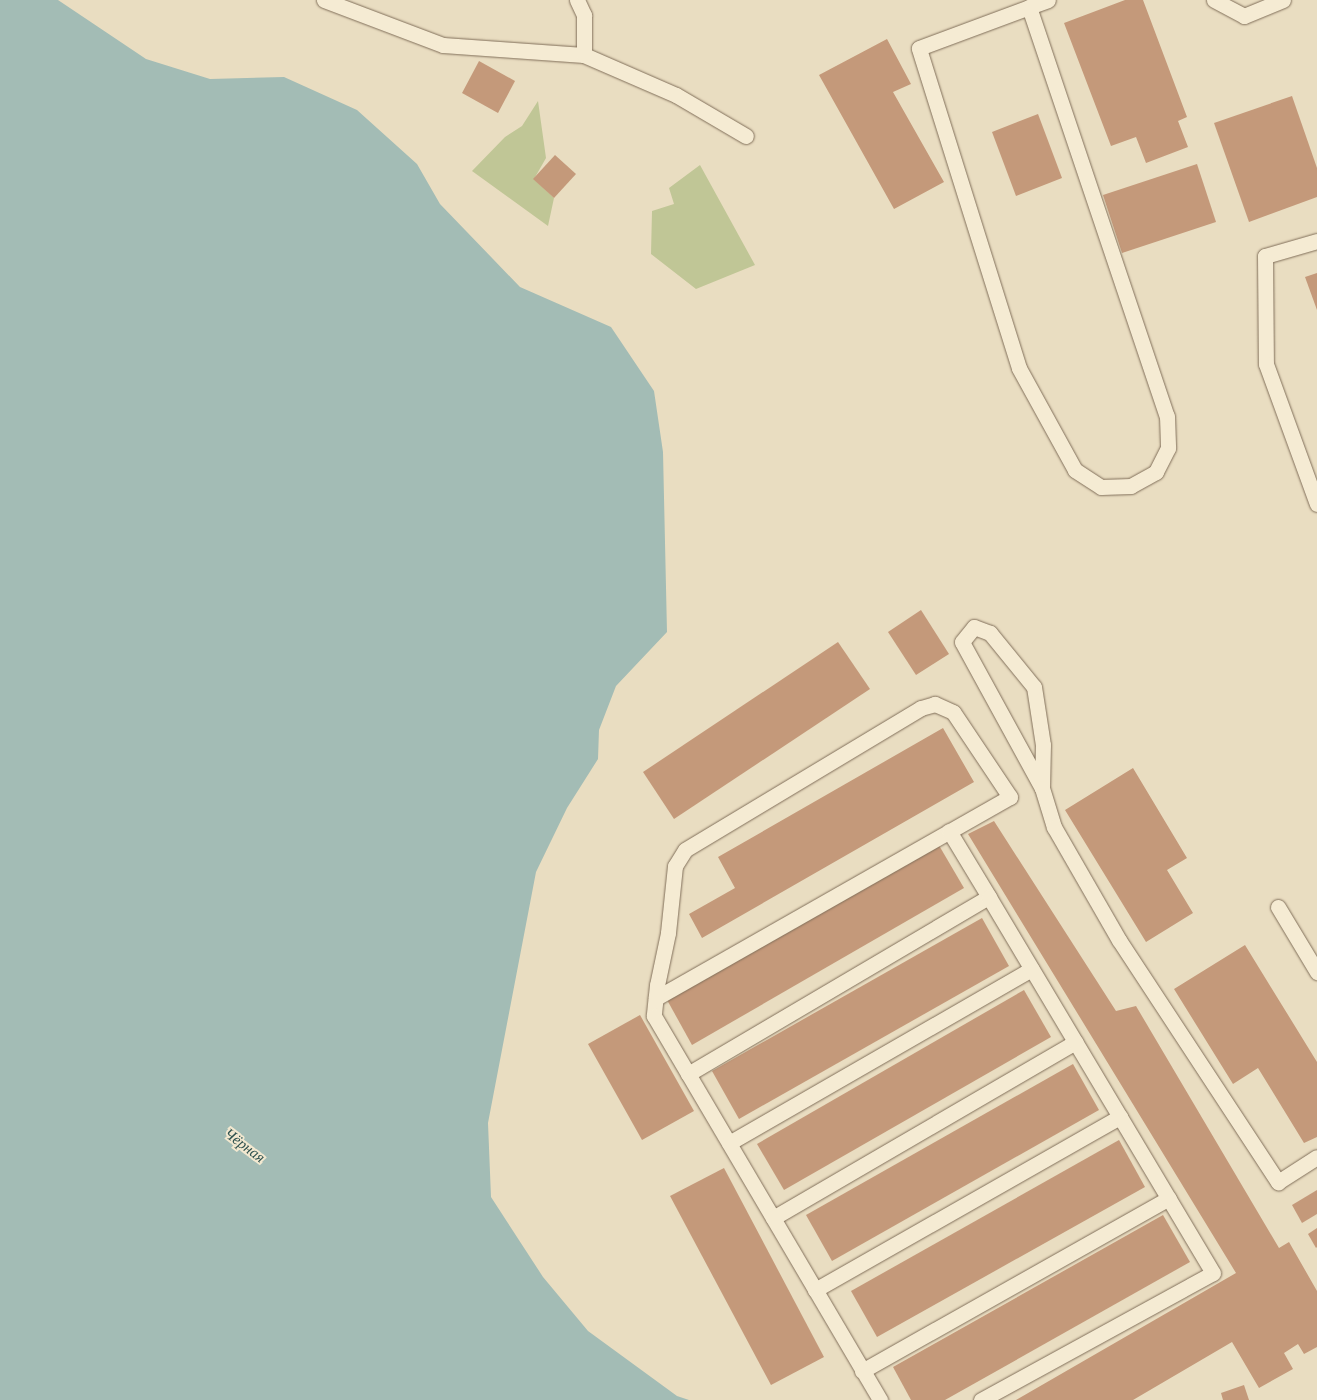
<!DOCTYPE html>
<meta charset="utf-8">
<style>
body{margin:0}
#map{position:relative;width:1317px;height:1400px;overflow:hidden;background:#e9ddc1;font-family:"Libre Baskerville",serif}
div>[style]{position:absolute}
.green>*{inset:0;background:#c0c696}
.water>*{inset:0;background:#a3bcb5}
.building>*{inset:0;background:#c4997a}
.roads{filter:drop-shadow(0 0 1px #816f5a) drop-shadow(0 0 1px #816f5a)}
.lane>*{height:15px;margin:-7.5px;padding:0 7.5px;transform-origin:7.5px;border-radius:7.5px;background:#f5ebd3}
span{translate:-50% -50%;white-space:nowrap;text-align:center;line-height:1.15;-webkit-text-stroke:4px #f2e8d0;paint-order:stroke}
.water-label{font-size:15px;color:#2e514e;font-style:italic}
</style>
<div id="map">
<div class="green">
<i style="clip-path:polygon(538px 101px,546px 158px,534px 179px,554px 198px,548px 226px,472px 171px,505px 137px,522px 126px)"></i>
<i style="clip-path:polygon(700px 165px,755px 265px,696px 289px,651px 254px,652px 211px,674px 204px,669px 188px)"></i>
</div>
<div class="water">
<i style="clip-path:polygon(0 0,58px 0,146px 59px,210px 79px,284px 77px,357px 110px,417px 164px,440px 204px,520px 287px,611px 327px,654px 391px,663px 452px,667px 632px,616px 686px,599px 730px,598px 759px,567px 808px,536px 872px,488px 1123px,491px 1197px,543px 1277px,588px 1331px,677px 1396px,689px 1400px,0 1400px)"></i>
</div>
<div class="building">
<i style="clip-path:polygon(1125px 0,1143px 0,1187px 117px,1178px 121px,1188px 147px,1146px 163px,1136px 137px,1111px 146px,1064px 23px)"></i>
<i style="clip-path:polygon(887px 39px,911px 84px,893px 92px,944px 182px,894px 209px,819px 75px)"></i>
<i style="clip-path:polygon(479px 61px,515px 81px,498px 113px,462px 93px)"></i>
<i style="clip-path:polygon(1292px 96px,1317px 168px,1317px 197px,1249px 222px,1214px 123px)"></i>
<i style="clip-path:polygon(1038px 114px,1062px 178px,1016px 196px,992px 132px)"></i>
<i style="clip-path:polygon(555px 155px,576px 174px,554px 198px,533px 179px)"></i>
<i style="clip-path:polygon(1197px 164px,1216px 222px,1122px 253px,1103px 195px)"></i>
<i style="clip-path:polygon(1317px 273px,1317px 310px,1305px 277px)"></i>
<i style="clip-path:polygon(921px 610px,949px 654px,916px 675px,888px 632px)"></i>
<i style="clip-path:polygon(838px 642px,870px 689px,674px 819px,643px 772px)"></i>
<i style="clip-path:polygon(943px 728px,974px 782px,702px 938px,689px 914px,735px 888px,718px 857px)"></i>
<i style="clip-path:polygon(1133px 768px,1187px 858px,1167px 870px,1193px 913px,1146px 942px,1065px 810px)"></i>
<i style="clip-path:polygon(994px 821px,1116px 1011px,1136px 1006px,1279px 1248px,1289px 1242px,1317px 1291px,1317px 1347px,1304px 1354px,1298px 1344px,1284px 1353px,1293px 1369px,1259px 1388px,1232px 1342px,1133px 1400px,1016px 1400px,1236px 1273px,968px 834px)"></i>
<i style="clip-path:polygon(937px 842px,964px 888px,692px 1045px,666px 998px)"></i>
<i style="clip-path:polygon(982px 918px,1009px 966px,739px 1119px,712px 1071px)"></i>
<i style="clip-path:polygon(1245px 945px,1317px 1062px,1317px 1137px,1304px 1143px,1258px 1068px,1233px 1084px,1174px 989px)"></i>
<i style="clip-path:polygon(1024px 990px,1051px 1037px,784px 1190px,757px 1144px)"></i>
<i style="clip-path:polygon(640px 1015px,694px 1111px,642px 1140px,588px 1044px)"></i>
<i style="clip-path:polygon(1073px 1064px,1099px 1110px,832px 1261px,806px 1215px)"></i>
<i style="clip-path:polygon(1119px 1140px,1145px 1187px,877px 1337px,851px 1291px)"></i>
<i style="clip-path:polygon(724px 1168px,824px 1357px,771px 1385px,670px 1196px)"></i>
<i style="clip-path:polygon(1317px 1190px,1317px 1214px,1302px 1223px,1292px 1205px)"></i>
<i style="clip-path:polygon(1163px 1215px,1190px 1262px,945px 1400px,911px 1400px,893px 1367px)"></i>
<i style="clip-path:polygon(1317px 1228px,1317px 1247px,1316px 1248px,1308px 1234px)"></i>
<i style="clip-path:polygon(1244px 1385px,1249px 1400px,1223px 1400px,1221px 1393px)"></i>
</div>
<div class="roads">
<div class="lane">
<i style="left:324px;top:0;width:127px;rotate:20.7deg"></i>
<i style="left:443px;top:45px;width:141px;rotate:4.1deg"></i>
<i style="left:584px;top:55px;width:100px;rotate:23.5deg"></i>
<i style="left:676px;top:95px;width:81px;rotate:30.4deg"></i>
<i style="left:577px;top:0;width:17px;rotate:65deg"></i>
<i style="left:584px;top:15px;width:40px;rotate:90deg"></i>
<i style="left:1214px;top:0;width:34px;rotate:28deg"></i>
<i style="left:1244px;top:16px;width:42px;rotate:-22.3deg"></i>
<i style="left:1029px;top:7px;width:432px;rotate:71.4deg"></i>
<i style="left:1167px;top:416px;width:32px;rotate:88deg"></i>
<i style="left:1168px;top:448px;width:27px;rotate:117deg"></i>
<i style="left:1156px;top:472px;width:29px;rotate:151deg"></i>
<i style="left:1131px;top:486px;width:30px;rotate:178deg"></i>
<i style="left:1101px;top:487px;width:31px;rotate:-147deg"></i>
<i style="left:1075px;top:470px;width:116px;rotate:-118.8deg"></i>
<i style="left:1019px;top:368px;width:335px;rotate:-107.4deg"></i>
<i style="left:919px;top:48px;width:117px;rotate:-20.4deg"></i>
<i style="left:1029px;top:7px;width:20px;rotate:-20deg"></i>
<i style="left:1317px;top:241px;width:54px;rotate:163.9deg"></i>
<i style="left:1265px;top:256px;width:108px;rotate:89.5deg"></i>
<i style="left:1266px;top:364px;width:149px;rotate:70deg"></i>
<i style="left:1042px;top:788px;width:43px;rotate:-88.7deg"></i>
<i style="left:1043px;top:745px;width:59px;rotate:-98.8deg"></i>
<i style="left:1034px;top:687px;width:70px;rotate:-129.2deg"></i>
<i style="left:990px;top:633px;width:17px;rotate:-159deg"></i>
<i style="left:974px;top:627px;width:19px;rotate:129deg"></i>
<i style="left:962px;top:642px;width:166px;rotate:61.3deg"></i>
<i style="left:1042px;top:788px;width:41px;rotate:72.9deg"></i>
<i style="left:1054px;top:827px;width:130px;rotate:60.1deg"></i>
<i style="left:1119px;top:940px;width:290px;rotate:56.7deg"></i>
<i style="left:1278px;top:1182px;width:46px;rotate:-32.7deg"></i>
<i style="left:1278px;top:907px;width:76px;rotate:59deg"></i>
<i style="left:656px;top:998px;width:407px;rotate:-29.6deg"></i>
<i style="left:1010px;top:797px;width:102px;rotate:-123.8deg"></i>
<i style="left:953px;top:712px;width:20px;rotate:-156deg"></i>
<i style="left:935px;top:704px;width:15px;rotate:164deg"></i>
<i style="left:921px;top:708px;width:275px;rotate:149deg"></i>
<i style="left:685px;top:850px;width:19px;rotate:122deg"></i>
<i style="left:675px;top:866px;width:67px;rotate:96deg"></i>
<i style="left:668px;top:933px;width:53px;rotate:101.9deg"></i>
<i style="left:657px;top:985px;width:31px;rotate:96deg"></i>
<i style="left:654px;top:1016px;width:446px;rotate:59.5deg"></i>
<i style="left:688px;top:1074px;width:349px;rotate:-30.5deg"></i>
<i style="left:989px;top:897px;width:77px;rotate:-121.2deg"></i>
<i style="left:729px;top:1143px;width:349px;rotate:-29.9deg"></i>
<i style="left:773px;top:1218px;width:350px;rotate:-30.2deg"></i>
<i style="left:815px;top:1290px;width:351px;rotate:-29.6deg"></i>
<i style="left:862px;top:1371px;width:352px;rotate:-29.4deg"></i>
<i style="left:981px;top:1400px;width:264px;rotate:-28.7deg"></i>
<i style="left:1213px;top:1273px;width:438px;rotate:-120.8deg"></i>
</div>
</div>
<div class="water-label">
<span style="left:245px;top:1145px;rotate:37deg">Чёрная</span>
</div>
</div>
